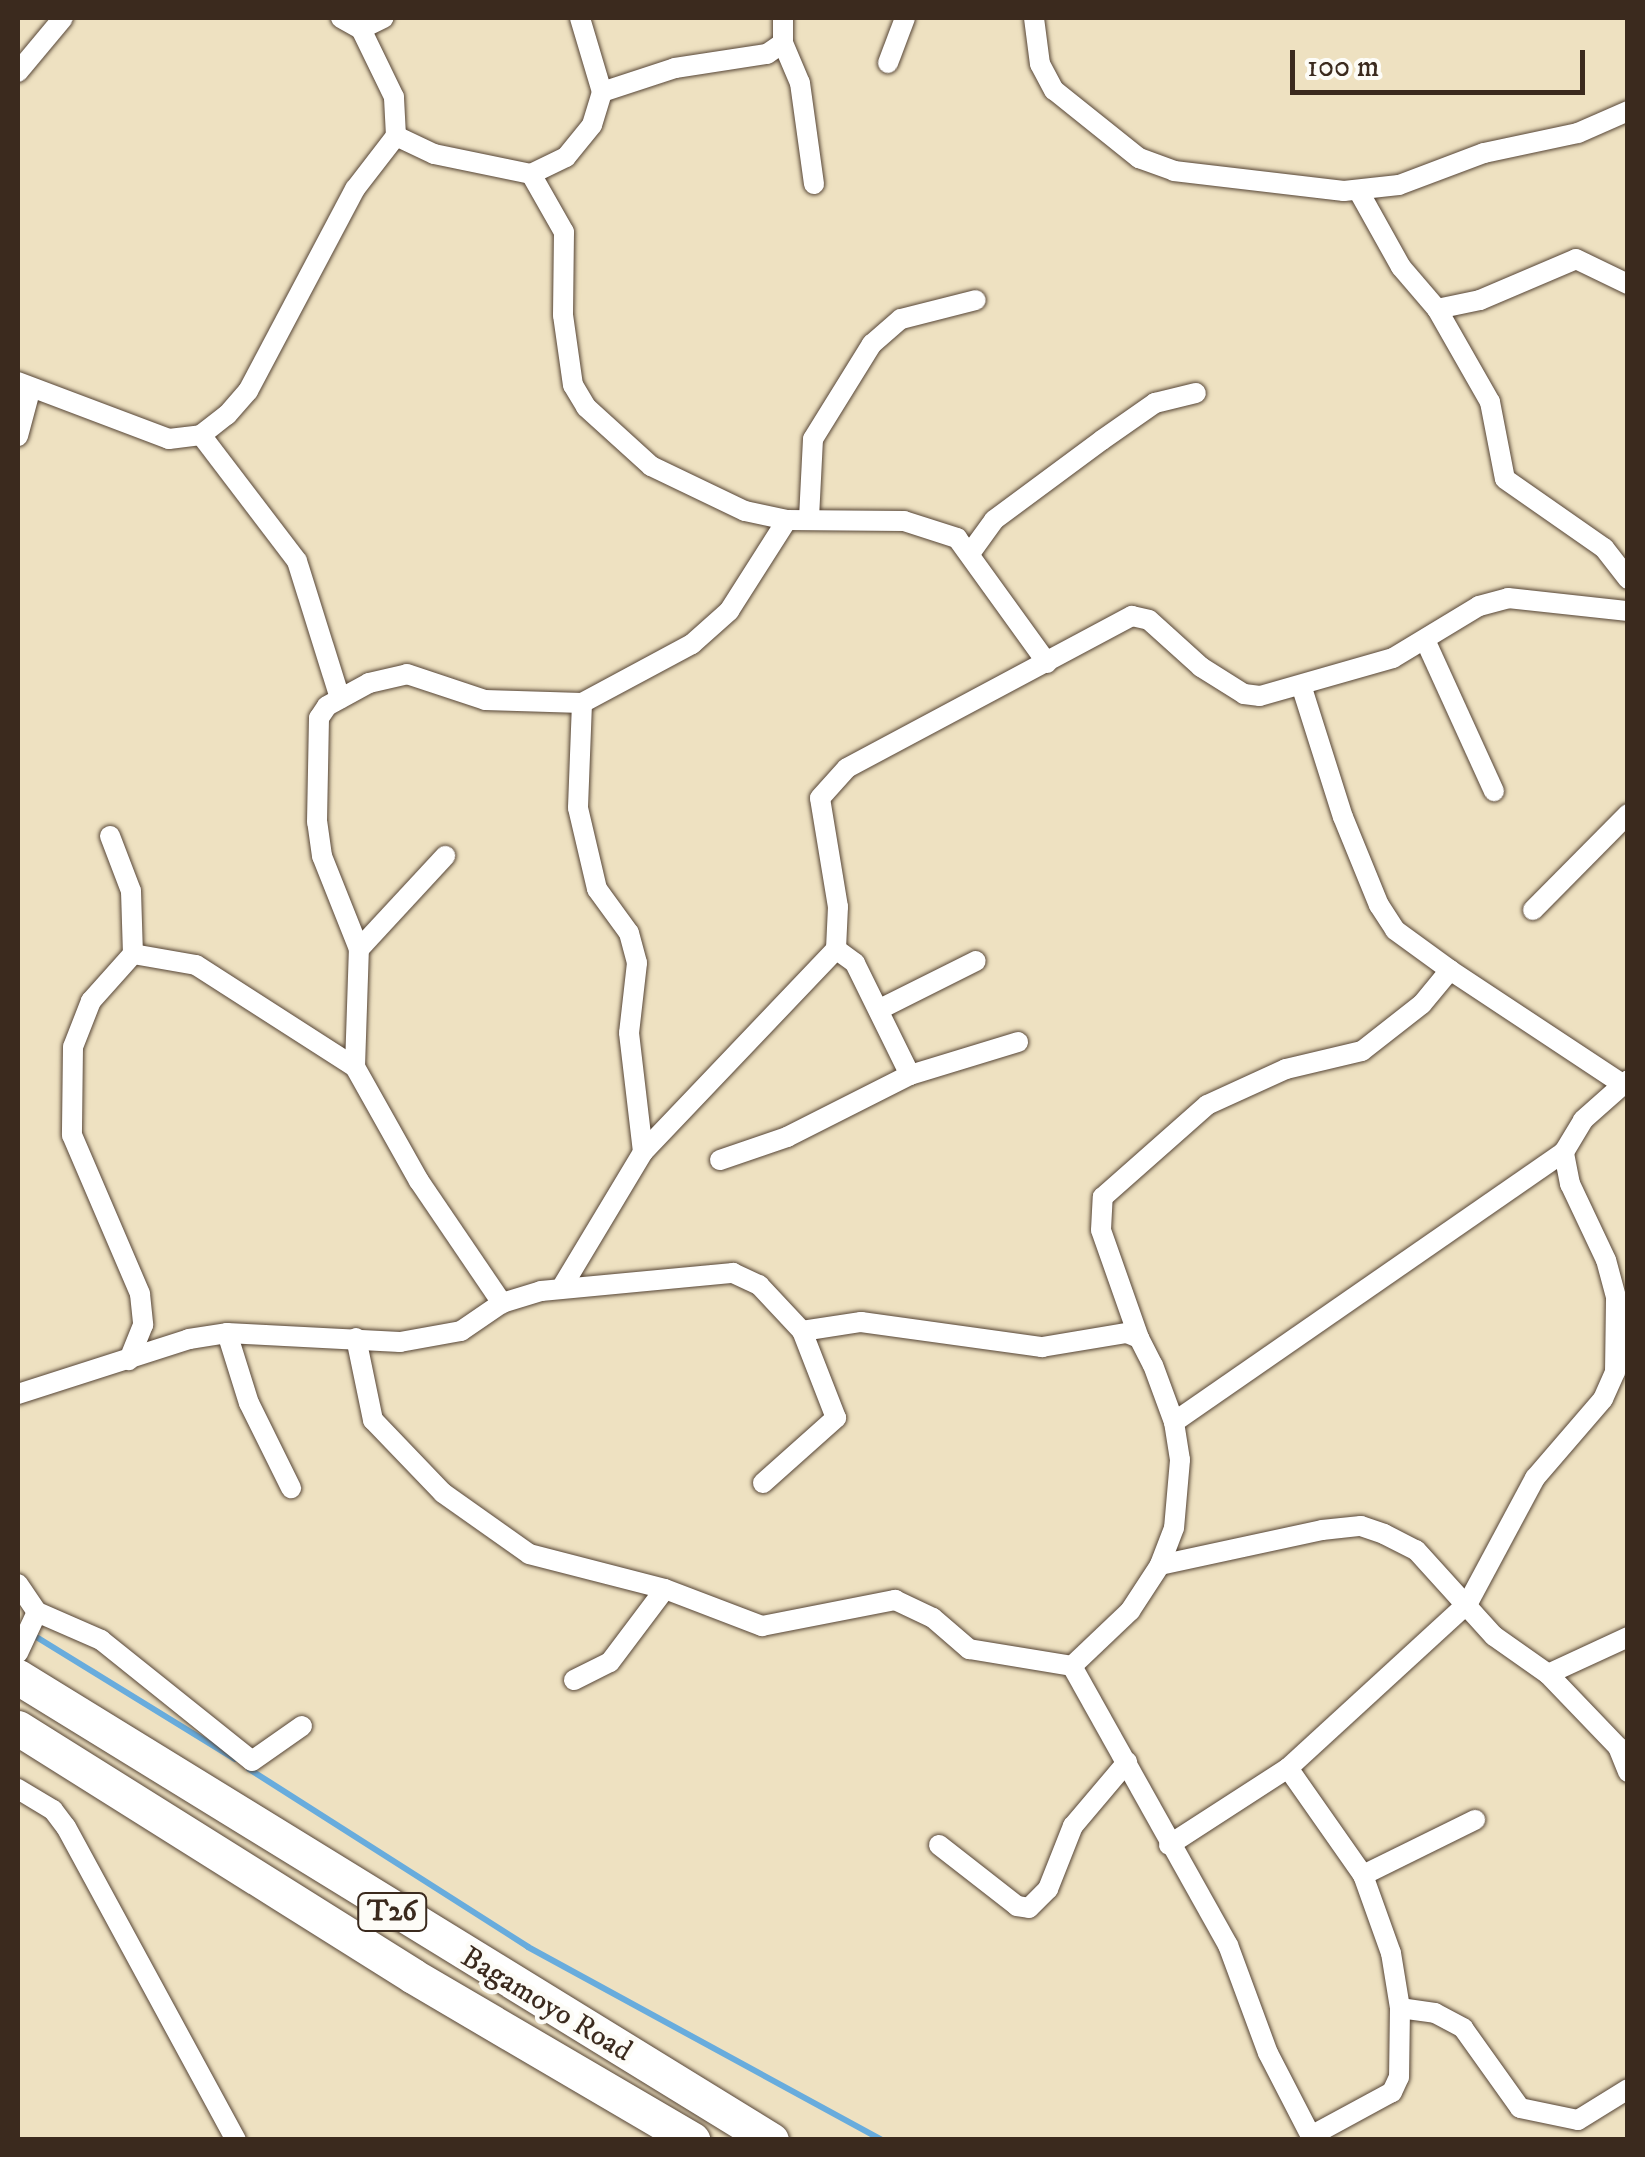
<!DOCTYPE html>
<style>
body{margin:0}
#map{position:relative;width:1645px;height:2157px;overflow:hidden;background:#eee1c1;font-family:"IM FELL DW Pica",serif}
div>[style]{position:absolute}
.stream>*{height:6px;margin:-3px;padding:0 3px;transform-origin:3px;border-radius:3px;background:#68acdd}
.roads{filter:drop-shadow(0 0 2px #564536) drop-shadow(0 0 2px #564536)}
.street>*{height:20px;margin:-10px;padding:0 10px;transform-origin:10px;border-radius:10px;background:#fff}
.highway>*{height:35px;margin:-17.5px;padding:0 17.5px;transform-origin:17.5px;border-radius:17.5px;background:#fff}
span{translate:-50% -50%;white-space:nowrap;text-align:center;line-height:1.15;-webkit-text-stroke:9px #fdfcf7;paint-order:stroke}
.shield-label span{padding:2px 8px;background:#fdfcf7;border:2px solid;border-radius:8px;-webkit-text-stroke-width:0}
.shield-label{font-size:28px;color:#3b2a1e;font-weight:700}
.street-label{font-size:30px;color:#3b2a1e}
.frame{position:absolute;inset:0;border:20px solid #3b2a1e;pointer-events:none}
.scale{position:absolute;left:1290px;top:50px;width:295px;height:45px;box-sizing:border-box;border:5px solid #3b2a1e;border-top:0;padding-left:12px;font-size:30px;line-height:35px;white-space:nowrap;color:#3b2a1e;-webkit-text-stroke:8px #fdfcf7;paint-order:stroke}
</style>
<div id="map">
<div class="stream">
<i style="left:38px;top:1638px;width:231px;rotate:31.6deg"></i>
<i style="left:249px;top:1769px;width:331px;rotate:32.5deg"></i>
<i style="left:528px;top:1947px;width:403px;rotate:28.6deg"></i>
</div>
<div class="roads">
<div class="street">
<i style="left:341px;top:18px;width:23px;rotate:29deg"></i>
<i style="left:361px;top:29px;width:25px;rotate:-26deg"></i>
<i style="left:1034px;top:18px;width:46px;rotate:82.6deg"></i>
<i style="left:1040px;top:64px;width:30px;rotate:62deg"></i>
<i style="left:1054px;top:90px;width:109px;rotate:38.7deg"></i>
<i style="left:1139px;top:158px;width:37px;rotate:20deg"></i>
<i style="left:1174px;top:171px;width:171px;rotate:6.7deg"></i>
<i style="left:1344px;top:191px;width:55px;rotate:-6.2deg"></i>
<i style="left:1399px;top:185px;width:91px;rotate:-20.6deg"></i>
<i style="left:1484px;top:153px;width:96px;rotate:-12deg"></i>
<i style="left:1578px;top:133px;width:55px;rotate:-23.7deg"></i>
<i style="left:783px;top:43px;width:43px;rotate:67deg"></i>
<i style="left:800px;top:83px;width:102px;rotate:82.1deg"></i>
<i style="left:888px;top:63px;width:48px;rotate:-69.3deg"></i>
<i style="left:18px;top:72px;width:70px;rotate:-50.2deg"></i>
<i style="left:602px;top:92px;width:77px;rotate:-18.2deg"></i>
<i style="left:675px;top:68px;width:93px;rotate:-8.7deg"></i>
<i style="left:767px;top:54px;width:19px;rotate:-35deg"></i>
<i style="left:783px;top:43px;width:25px;rotate:-90deg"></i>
<i style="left:396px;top:136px;width:42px;rotate:25.3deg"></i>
<i style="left:434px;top:154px;width:99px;rotate:11.7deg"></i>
<i style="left:531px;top:174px;width:67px;rotate:60.4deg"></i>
<i style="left:564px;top:232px;width:83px;rotate:90.7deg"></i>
<i style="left:563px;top:315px;width:71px;rotate:81.9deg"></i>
<i style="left:573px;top:385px;width:26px;rotate:59deg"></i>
<i style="left:586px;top:407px;width:88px;rotate:42.2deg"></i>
<i style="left:651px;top:466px;width:104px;rotate:25.6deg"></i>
<i style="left:745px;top:511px;width:43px;rotate:12.1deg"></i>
<i style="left:787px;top:520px;width:117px;rotate:0.5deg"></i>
<i style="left:904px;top:521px;width:56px;rotate:17.8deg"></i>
<i style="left:957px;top:538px;width:154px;rotate:54.2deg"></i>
<i style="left:531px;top:174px;width:39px;rotate:-26deg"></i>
<i style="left:566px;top:157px;width:41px;rotate:-50.9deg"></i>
<i style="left:592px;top:125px;width:34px;rotate:-73deg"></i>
<i style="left:602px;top:92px;width:77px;rotate:-106.6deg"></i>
<i style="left:1358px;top:190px;width:88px;rotate:60.8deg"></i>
<i style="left:1401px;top:267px;width:55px;rotate:49.4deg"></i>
<i style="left:1437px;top:309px;width:44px;rotate:-11.8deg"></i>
<i style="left:1480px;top:300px;width:104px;rotate:-23.1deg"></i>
<i style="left:1576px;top:259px;width:58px;rotate:25.7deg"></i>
<i style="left:1437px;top:309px;width:107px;rotate:60.3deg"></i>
<i style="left:1490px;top:402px;width:78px;rotate:79deg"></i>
<i style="left:1505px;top:479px;width:121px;rotate:34.9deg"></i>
<i style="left:1604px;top:548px;width:39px;rotate:52deg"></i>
<i style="left:18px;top:382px;width:161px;rotate:20.7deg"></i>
<i style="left:169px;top:439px;width:32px;rotate:-7deg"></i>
<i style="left:201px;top:435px;width:33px;rotate:-38deg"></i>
<i style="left:227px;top:415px;width:32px;rotate:-49deg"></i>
<i style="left:248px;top:391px;width:229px;rotate:-62.1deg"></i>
<i style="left:355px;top:189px;width:67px;rotate:-52.3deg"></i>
<i style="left:396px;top:136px;width:39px;rotate:-93deg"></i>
<i style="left:394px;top:97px;width:76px;rotate:-115.9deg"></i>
<i style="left:201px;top:435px;width:158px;rotate:52.7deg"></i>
<i style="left:297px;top:561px;width:144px;rotate:72.6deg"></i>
<i style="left:18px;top:436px;width:47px;rotate:-75.1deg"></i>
<i style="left:809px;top:518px;width:79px;rotate:-87.1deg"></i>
<i style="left:813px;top:439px;width:112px;rotate:-58.2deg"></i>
<i style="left:872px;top:344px;width:38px;rotate:-41deg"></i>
<i style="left:901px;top:319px;width:77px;rotate:-14.2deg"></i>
<i style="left:971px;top:552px;width:39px;rotate:-54deg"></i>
<i style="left:994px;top:520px;width:134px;rotate:-36.5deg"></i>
<i style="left:1102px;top:440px;width:65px;rotate:-34.9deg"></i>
<i style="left:1155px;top:403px;width:42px;rotate:-13.7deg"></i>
<i style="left:1426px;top:642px;width:164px;rotate:65.5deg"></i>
<i style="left:1302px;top:688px;width:135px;rotate:72.4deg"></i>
<i style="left:1343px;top:817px;width:95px;rotate:67.8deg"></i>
<i style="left:1379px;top:905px;width:30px;rotate:57deg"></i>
<i style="left:1395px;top:930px;width:68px;rotate:36deg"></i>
<i style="left:582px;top:703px;width:105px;rotate:92.2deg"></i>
<i style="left:578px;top:808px;width:83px;rotate:76.8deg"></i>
<i style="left:597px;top:889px;width:54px;rotate:54deg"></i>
<i style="left:629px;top:933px;width:31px;rotate:75deg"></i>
<i style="left:637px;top:963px;width:70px;rotate:96.5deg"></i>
<i style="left:629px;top:1033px;width:120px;rotate:83.3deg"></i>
<i style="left:110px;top:836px;width:59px;rotate:69.1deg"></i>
<i style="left:131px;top:891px;width:63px;rotate:88.2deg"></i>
<i style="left:133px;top:954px;width:63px;rotate:131.8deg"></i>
<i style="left:91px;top:1001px;width:49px;rotate:111.4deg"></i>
<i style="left:73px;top:1047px;width:88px;rotate:90.7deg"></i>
<i style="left:72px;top:1135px;width:173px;rotate:66.8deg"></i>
<i style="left:140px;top:1294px;width:31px;rotate:84deg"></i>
<i style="left:143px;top:1325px;width:38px;rotate:112deg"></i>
<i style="left:1533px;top:910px;width:135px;rotate:-45.3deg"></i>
<i style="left:359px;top:949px;width:127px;rotate:-47.2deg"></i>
<i style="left:133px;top:954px;width:64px;rotate:9.9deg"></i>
<i style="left:196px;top:965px;width:189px;rotate:32.7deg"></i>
<i style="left:355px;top:1067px;width:131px;rotate:60.7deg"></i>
<i style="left:419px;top:1181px;width:148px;rotate:55.8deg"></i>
<i style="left:880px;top:1009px;width:107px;rotate:-26.6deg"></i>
<i style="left:355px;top:1067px;width:118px;rotate:-88.1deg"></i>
<i style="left:359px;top:949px;width:100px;rotate:-111.7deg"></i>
<i style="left:322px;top:856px;width:34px;rotate:-98deg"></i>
<i style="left:317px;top:822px;width:104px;rotate:-88.9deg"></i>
<i style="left:319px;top:718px;width:14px;rotate:-56deg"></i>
<i style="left:327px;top:706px;width:48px;rotate:-28.7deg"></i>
<i style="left:369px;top:683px;width:39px;rotate:-13deg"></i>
<i style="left:407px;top:674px;width:82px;rotate:18.4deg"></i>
<i style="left:485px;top:700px;width:97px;rotate:1.8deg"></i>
<i style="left:582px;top:703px;width:125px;rotate:-28.2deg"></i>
<i style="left:692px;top:644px;width:50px;rotate:-41.7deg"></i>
<i style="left:729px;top:611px;width:108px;rotate:-57.5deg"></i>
<i style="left:910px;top:1075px;width:113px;rotate:-17deg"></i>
<i style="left:720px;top:1160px;width:71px;rotate:-18.9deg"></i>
<i style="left:787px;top:1137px;width:138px;rotate:-26.8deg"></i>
<i style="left:910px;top:1075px;width:125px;rotate:-116.2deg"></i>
<i style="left:855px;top:963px;width:24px;rotate:-144deg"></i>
<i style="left:562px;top:1287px;width:157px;rotate:-59deg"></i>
<i style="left:643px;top:1152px;width:280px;rotate:-46.4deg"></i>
<i style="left:836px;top:949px;width:42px;rotate:-87.3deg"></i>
<i style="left:838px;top:907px;width:110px;rotate:-99.4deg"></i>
<i style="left:820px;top:798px;width:40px;rotate:-48deg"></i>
<i style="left:847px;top:768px;width:323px;rotate:-28.1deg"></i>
<i style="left:1132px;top:616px;width:17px;rotate:13deg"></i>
<i style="left:1149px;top:620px;width:70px;rotate:42.1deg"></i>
<i style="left:1201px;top:667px;width:51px;rotate:32.1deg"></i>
<i style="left:1244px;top:694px;width:16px;rotate:7deg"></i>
<i style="left:1260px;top:696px;width:138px;rotate:-15.9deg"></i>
<i style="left:1393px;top:658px;width:100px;rotate:-31.2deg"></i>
<i style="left:1479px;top:606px;width:30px;rotate:-15deg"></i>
<i style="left:1508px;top:598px;width:121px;rotate:6.2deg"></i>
<i style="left:227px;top:1333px;width:73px;rotate:72.6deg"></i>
<i style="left:249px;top:1403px;width:95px;rotate:63.7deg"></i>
<i style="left:356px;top:1338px;width:84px;rotate:78.3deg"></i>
<i style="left:373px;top:1420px;width:101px;rotate:46.2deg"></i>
<i style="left:443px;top:1493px;width:105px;rotate:35.3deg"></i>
<i style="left:529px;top:1554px;width:140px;rotate:14.4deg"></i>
<i style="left:665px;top:1589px;width:104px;rotate:20.9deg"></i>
<i style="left:762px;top:1626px;width:136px;rotate:-11.1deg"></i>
<i style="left:895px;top:1600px;width:42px;rotate:25.3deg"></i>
<i style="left:933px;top:1618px;width:48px;rotate:40.7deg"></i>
<i style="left:969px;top:1649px;width:104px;rotate:9.4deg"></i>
<i style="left:1072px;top:1666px;width:320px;rotate:60.8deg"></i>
<i style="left:1228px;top:1945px;width:115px;rotate:69.7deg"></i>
<i style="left:1268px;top:2053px;width:98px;rotate:62.7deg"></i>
<i style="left:1139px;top:1338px;width:114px;rotate:-109.4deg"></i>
<i style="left:1101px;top:1230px;width:33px;rotate:-87deg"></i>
<i style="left:1103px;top:1197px;width:139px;rotate:-41.5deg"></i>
<i style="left:1207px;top:1105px;width:87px;rotate:-24.5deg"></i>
<i style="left:1286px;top:1069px;width:78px;rotate:-13.3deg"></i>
<i style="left:1362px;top:1051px;width:76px;rotate:-38.1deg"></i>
<i style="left:1422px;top:1004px;width:44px;rotate:-50.5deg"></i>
<i style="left:1450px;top:970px;width:205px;rotate:33.5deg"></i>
<i style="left:18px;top:1394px;width:180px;rotate:-17.8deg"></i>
<i style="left:189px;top:1339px;width:38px;rotate:-9deg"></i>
<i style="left:227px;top:1333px;width:173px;rotate:3deg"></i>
<i style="left:400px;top:1342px;width:62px;rotate:-10.2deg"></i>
<i style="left:461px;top:1331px;width:50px;rotate:-34.3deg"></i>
<i style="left:502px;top:1303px;width:41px;rotate:-17.1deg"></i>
<i style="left:541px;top:1291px;width:193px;rotate:-5.4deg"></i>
<i style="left:733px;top:1273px;width:29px;rotate:25deg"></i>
<i style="left:759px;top:1285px;width:63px;rotate:46.9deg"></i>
<i style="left:802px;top:1331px;width:60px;rotate:-8.7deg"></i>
<i style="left:861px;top:1322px;width:183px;rotate:7.9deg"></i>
<i style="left:1042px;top:1347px;width:86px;rotate:-9.4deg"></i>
<i style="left:1127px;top:1333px;width:13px;rotate:23deg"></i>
<i style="left:1139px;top:1338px;width:30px;rotate:63deg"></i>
<i style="left:1153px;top:1365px;width:61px;rotate:69.8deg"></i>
<i style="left:1174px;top:1422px;width:38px;rotate:81deg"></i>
<i style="left:1180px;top:1460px;width:68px;rotate:95deg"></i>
<i style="left:1174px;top:1528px;width:40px;rotate:111deg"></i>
<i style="left:1160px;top:1565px;width:55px;rotate:123.1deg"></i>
<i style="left:1130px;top:1611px;width:80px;rotate:136.5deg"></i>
<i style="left:1174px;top:1422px;width:474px;rotate:-34.7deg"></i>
<i style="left:763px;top:1483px;width:98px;rotate:-41.7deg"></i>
<i style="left:836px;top:1418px;width:93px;rotate:-111.3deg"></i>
<i style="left:1160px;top:1565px;width:166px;rotate:-12.2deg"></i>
<i style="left:1322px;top:1530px;width:39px;rotate:-6deg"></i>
<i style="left:1361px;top:1526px;width:24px;rotate:19deg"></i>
<i style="left:1384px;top:1534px;width:36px;rotate:27deg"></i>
<i style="left:1416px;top:1550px;width:116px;rotate:47.8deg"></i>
<i style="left:1494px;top:1636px;width:66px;rotate:35.1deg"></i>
<i style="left:1548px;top:1674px;width:101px;rotate:46.2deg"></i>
<i style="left:1618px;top:1747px;width:27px;rotate:68deg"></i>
<i style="left:18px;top:1584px;width:34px;rotate:56deg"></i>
<i style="left:37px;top:1612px;width:45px;rotate:114.9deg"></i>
<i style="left:37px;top:1612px;width:70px;rotate:23.6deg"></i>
<i style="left:101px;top:1640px;width:193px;rotate:38.7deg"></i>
<i style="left:252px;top:1761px;width:61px;rotate:-35deg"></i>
<i style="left:1548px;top:1674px;width:88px;rotate:-24.8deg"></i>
<i style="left:574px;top:1680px;width:40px;rotate:-26.6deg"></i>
<i style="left:610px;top:1662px;width:91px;rotate:-53deg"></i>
<i style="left:1288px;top:1768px;width:131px;rotate:55deg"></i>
<i style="left:1363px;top:1875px;width:83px;rotate:70.3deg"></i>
<i style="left:1391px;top:1953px;width:56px;rotate:80.7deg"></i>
<i style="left:1400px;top:2008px;width:69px;rotate:90.8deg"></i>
<i style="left:1399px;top:2077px;width:17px;rotate:115deg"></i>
<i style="left:1392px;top:2092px;width:92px;rotate:151.5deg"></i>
<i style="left:18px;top:1789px;width:41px;rotate:31deg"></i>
<i style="left:53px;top:1810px;width:21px;rotate:53deg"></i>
<i style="left:66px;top:1827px;width:356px;rotate:61.5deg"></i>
<i style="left:939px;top:1845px;width:99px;rotate:38deg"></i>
<i style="left:1017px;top:1906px;width:12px;rotate:9deg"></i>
<i style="left:1029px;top:1908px;width:27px;rotate:-45deg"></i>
<i style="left:1048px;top:1889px;width:68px;rotate:-68.4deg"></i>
<i style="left:1073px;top:1826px;width:84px;rotate:-49.8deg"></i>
<i style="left:1169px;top:1845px;width:142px;rotate:-32.9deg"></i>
<i style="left:1288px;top:1768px;width:244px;rotate:-42.5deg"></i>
<i style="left:1468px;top:1603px;width:142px;rotate:-61.8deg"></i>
<i style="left:1535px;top:1478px;width:104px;rotate:-49.3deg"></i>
<i style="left:1603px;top:1399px;width:30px;rotate:-66deg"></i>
<i style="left:1615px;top:1372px;width:75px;rotate:-89.2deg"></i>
<i style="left:1616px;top:1297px;width:38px;rotate:-105deg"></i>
<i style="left:1606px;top:1260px;width:84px;rotate:-115.3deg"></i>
<i style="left:1570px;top:1184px;width:33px;rotate:-101deg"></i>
<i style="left:1564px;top:1152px;width:37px;rotate:-59deg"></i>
<i style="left:1583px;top:1120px;width:60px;rotate:-41.6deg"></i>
<i style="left:1363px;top:1875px;width:125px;rotate:-26.2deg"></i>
<i style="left:1400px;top:2008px;width:35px;rotate:8deg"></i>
<i style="left:1435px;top:2013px;width:32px;rotate:28deg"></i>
<i style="left:1463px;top:2028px;width:98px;rotate:54.5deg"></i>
<i style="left:1520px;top:2108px;width:59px;rotate:11.7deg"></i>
<i style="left:1578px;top:2120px;width:59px;rotate:-31.8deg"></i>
</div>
<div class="highway">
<i style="left:18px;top:1677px;width:884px;rotate:31.59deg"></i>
<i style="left:18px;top:1728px;width:466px;rotate:32.1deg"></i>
<i style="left:413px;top:1976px;width:324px;rotate:30.4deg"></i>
</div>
</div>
<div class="shield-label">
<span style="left:392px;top:1912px">T26</span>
</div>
<div class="street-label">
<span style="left:546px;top:2005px;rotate:31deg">Bagamoyo Road</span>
</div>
<div class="frame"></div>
<div class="scale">100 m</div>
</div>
